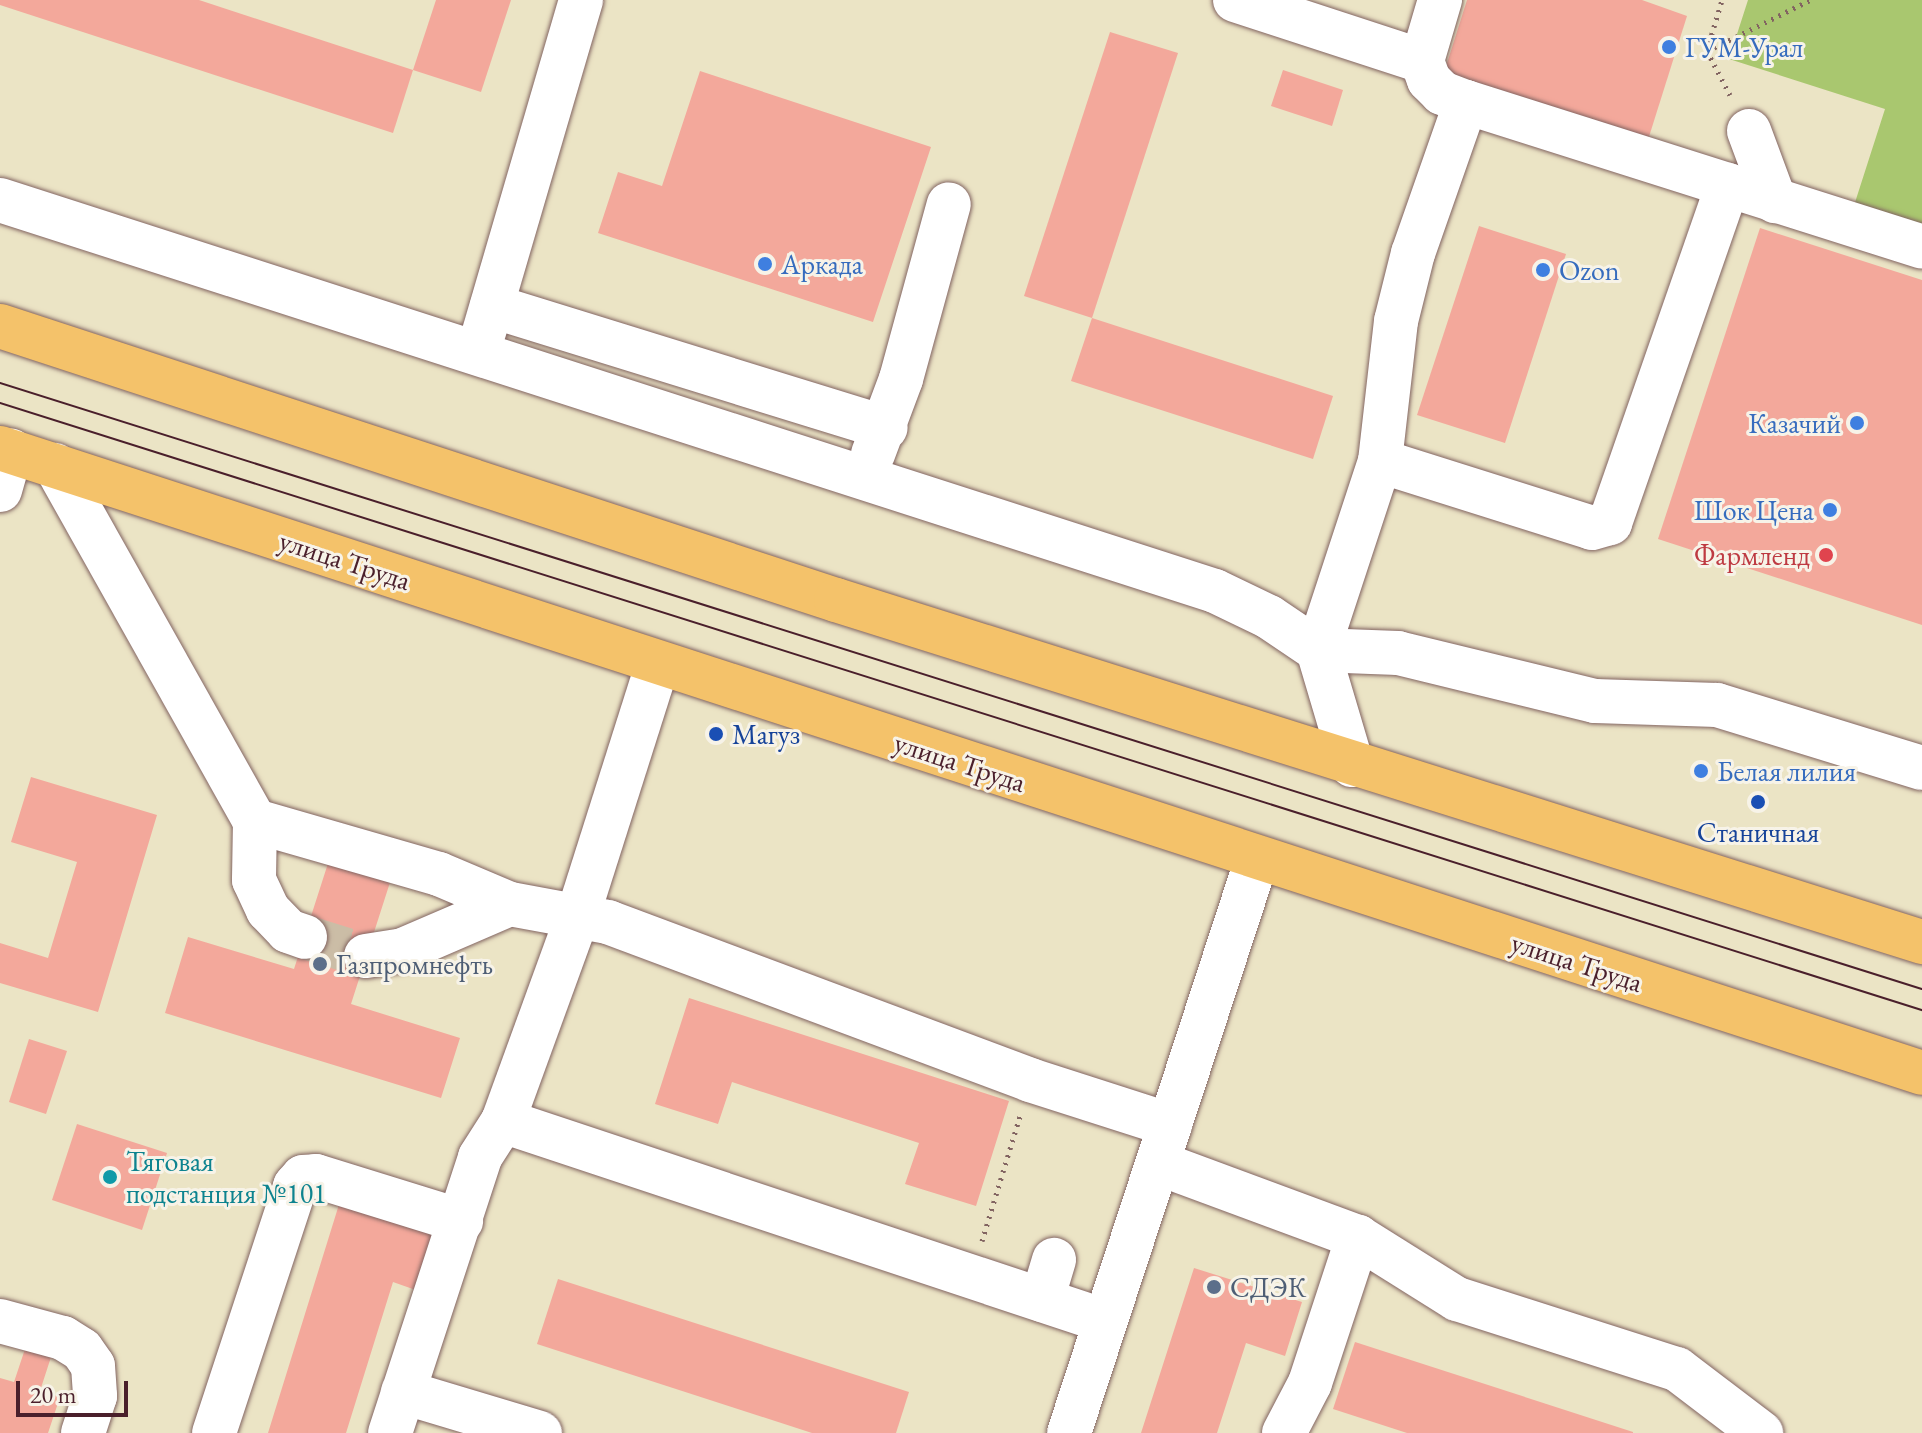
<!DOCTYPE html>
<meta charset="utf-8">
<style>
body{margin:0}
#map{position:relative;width:1922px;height:1433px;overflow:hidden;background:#ebe4c5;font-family:"EB Garamond",serif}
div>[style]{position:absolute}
.green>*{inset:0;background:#a9c76f}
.building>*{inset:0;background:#f3a89b}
.minor-tunnel>*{height:44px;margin-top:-22px;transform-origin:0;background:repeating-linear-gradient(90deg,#cbbda6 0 44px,transparent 0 66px)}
.path>*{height:5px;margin-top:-2.5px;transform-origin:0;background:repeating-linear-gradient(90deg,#826461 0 2px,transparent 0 8px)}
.roads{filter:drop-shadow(0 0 2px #826461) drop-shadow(0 0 2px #826461)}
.minor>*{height:44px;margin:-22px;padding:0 22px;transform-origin:22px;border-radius:22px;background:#fff}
.major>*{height:44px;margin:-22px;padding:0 22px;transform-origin:22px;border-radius:22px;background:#f4c26a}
.tram>*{height:2px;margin:-1px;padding:0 1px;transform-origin:1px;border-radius:1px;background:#4a1f2b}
.dots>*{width:22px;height:22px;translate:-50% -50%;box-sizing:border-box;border:4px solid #f7f3e8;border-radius:50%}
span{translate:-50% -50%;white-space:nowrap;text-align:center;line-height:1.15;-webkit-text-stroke:6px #f7f3e8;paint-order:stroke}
.shop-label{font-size:28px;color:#366cbe}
.left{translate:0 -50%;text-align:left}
.right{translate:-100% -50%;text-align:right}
.health-label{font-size:28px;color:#be3a42}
.street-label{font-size:28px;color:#4a1f2b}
.transit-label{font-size:28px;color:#164399}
.service-label{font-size:28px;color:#4e5e75}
.culture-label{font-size:28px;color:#0d838f}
.scale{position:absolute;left:16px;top:1381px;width:112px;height:36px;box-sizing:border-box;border:4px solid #4a1f2b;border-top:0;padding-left:10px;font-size:24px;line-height:28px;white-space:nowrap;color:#4a1f2b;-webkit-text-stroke:6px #f7f3e8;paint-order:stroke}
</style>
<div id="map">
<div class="green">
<i style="clip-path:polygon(1748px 0,1922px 0,1922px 241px,1850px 218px,1885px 109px,1729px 59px)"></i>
</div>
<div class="building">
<i style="clip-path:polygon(0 0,199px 0,413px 70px,393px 133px,0 5px)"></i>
<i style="clip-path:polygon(436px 0,511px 0,481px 92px,413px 70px)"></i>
<i style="clip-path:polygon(1467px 0,1642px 0,1687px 16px,1647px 143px,1442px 79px)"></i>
<i style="clip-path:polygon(1110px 32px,1178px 53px,1092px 318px,1024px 296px)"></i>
<i style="clip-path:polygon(1283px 70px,1343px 90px,1332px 126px,1271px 106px)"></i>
<i style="clip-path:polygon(700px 71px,931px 147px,873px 322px,598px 233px,618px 172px,662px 186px)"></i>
<i style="clip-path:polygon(1479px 226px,1566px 254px,1505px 443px,1417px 415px)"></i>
<i style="clip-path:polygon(1760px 228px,1922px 280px,1922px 625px,1658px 539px)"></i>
<i style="clip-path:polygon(1092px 318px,1333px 396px,1313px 459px,1071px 381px)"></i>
<i style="clip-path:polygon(31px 777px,157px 815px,98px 1012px,0 983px,0 943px,48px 958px,77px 862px,11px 842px)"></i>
<i style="clip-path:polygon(331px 854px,393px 873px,351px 1004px,460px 1038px,441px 1098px,165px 1013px,188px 937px,294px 969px)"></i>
<i style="clip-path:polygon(689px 998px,1009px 1101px,976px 1206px,905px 1184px,919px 1143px,732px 1082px,718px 1124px,655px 1104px)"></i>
<i style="clip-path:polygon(29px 1039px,67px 1051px,46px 1114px,9px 1102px)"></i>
<i style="clip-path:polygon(77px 1124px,167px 1153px,142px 1230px,52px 1200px)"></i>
<i style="clip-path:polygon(341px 1198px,447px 1231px,427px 1294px,393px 1282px,346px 1433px,268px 1433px)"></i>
<i style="clip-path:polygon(1194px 1268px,1302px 1302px,1285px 1356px,1246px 1343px,1217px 1433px,1141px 1433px)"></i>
<i style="clip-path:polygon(558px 1279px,909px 1392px,896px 1433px,812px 1433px,537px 1344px)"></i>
<i style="clip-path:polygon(1355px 1342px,1633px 1432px,1633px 1433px,1407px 1433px,1333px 1409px)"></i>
<i style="clip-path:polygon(25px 1349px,51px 1357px,40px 1391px,60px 1397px,48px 1433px,0 1433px,0 1378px,14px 1382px)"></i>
</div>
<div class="minor-tunnel">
<i style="left:305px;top:937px;width:64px;rotate:17.3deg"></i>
</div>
<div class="path">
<i style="left:1707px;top:50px;width:52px;rotate:-73.3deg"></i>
<i style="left:1730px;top:95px;width:50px;rotate:-117.6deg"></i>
<i style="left:1707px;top:51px;width:115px;rotate:-26.3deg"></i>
<i style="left:982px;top:1241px;width:131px;rotate:-73.1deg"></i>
</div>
<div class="roads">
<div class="minor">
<i style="left:1235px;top:0;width:197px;rotate:18.1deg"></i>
<i style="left:1422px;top:61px;width:20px;rotate:70deg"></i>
<i style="left:1429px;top:80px;width:18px;rotate:45deg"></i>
<i style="left:1442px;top:93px;width:26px;rotate:21deg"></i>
<i style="left:1466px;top:102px;width:160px;rotate:109.3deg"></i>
<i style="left:1413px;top:253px;width:70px;rotate:104deg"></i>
<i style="left:1396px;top:321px;width:141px;rotate:96.5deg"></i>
<i style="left:1380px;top:461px;width:199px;rotate:108.2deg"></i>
<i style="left:1318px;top:650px;width:120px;rotate:73.5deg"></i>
<i style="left:1422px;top:61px;width:64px;rotate:-73.6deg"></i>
<i style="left:1466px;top:102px;width:478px;rotate:17.6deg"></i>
<i style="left:1749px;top:131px;width:75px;rotate:69.6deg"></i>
<i style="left:0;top:200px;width:1276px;rotate:17.84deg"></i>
<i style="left:1215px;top:591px;width:60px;rotate:25.7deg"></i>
<i style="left:1269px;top:617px;width:59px;rotate:34deg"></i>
<i style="left:1318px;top:650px;width:80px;rotate:2.1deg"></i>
<i style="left:1398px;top:653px;width:203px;rotate:13.7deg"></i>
<i style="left:1595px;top:701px;width:122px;rotate:1.9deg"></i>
<i style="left:1717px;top:705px;width:214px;rotate:17.1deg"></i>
<i style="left:492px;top:306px;width:412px;rotate:17.2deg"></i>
<i style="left:484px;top:332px;width:346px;rotate:-73.7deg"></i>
<i style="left:873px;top:454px;width:80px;rotate:-69.5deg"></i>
<i style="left:901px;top:379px;width:181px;rotate:-74.7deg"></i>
<i style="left:1380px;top:461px;width:222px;rotate:17.5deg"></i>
<i style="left:1592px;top:528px;width:19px;rotate:-16deg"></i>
<i style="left:1610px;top:523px;width:358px;rotate:-70.8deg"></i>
<i style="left:55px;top:465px;width:408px;rotate:60.7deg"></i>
<i style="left:255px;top:821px;width:191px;rotate:16.1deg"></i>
<i style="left:439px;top:874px;width:77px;rotate:22.9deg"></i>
<i style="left:510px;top:904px;width:100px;rotate:10.4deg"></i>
<i style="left:608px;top:922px;width:451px;rotate:20.5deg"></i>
<i style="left:1030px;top:1080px;width:147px;rotate:17.8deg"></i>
<i style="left:0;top:490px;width:41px;rotate:-74.2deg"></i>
<i style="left:255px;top:821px;width:59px;rotate:91deg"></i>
<i style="left:254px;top:880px;width:33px;rotate:65deg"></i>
<i style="left:268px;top:910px;width:29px;rotate:46deg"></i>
<i style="left:288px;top:931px;width:18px;rotate:19deg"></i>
<i style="left:366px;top:956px;width:37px;rotate:-9deg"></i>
<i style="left:403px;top:950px;width:116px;rotate:-23.3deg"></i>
<i style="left:503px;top:1121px;width:634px;rotate:18.38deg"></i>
<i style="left:1158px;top:1163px;width:213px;rotate:20.3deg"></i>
<i style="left:1358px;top:1237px;width:117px;rotate:32.1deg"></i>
<i style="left:1457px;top:1299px;width:231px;rotate:17.7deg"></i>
<i style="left:1677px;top:1369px;width:106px;rotate:37.3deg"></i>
<i style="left:1042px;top:1300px;width:42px;rotate:-73.3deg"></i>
<i style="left:0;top:1321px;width:65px;rotate:15.1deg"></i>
<i style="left:63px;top:1338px;width:22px;rotate:32deg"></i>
<i style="left:82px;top:1350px;width:19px;rotate:55deg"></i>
<i style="left:93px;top:1366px;width:30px;rotate:86deg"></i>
<i style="left:95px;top:1396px;width:39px;rotate:108deg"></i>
<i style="left:403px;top:1392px;width:143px;rotate:16.7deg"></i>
<i style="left:214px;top:1433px;width:260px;rotate:-71.8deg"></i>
<i style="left:295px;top:1186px;width:12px;rotate:-48deg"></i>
<i style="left:303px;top:1177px;width:13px;rotate:-4deg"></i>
<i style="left:316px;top:1176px;width:152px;rotate:17.2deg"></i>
<i style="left:390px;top:1433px;width:290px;rotate:-71.9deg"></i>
<i style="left:480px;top:1157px;width:43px;rotate:-57.4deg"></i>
<i style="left:503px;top:1121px;width:219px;rotate:-70deg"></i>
<i style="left:578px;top:915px;width:264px;rotate:-72.4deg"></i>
<i style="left:1069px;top:1433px;width:604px;rotate:-71.87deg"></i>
<i style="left:1284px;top:1433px;width:56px;rotate:-62.5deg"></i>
<i style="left:1310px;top:1383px;width:154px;rotate:-71.8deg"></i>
</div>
<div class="major">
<i style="left:0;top:326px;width:880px;rotate:18.15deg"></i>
<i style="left:836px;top:600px;width:1139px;rotate:17.48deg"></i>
<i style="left:0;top:448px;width:2021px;rotate:18.01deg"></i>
</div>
</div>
<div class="tram">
<i style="left:0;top:383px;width:2015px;rotate:17.5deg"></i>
<i style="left:0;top:403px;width:2016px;rotate:17.53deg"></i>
</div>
<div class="dots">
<i style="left:1669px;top:47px;background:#3f7fe0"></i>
<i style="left:765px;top:264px;background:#3f7fe0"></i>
<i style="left:1543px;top:270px;background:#3f7fe0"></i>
<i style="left:1857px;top:423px;background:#3f7fe0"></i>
<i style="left:1830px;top:510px;background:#3f7fe0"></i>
<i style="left:1826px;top:555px;background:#e0444e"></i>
<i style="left:716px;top:734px;background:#1a4fb4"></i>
<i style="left:1701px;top:771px;background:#3f7fe0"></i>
<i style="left:1758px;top:802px;background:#1a4fb4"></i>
<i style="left:320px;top:964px;background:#5c6f8a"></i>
<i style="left:110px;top:1177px;background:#0f9aa8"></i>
<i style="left:1214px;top:1287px;background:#5c6f8a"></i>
</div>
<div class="shop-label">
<span class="left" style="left:1685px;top:47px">ГУМ-Урал</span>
<span class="left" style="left:781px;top:264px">Аркада</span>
<span class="left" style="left:1559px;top:270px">Ozon</span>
<span class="right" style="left:1841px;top:423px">Казачий</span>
<span class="right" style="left:1814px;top:510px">Шок Цена</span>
<span class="left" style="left:1717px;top:771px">Белая лилия</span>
</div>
<div class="health-label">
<span class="right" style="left:1810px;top:555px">Фармленд</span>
</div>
<div class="street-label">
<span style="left:345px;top:560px;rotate:18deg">улица Труда</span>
<span style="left:960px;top:762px;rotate:18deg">улица Труда</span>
<span style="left:1577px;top:962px;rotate:18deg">улица Труда</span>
</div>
<div class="transit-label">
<span class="left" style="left:732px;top:734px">Магуз</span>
<span style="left:1758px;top:832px">Станичная</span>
</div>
<div class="service-label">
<span class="left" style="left:336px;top:964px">Газпромнефть</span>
<span class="left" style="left:1230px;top:1287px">СДЭК</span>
</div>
<div class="culture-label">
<span class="left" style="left:126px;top:1177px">Тяговая<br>подстанция №101</span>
</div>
<div class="scale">20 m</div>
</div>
